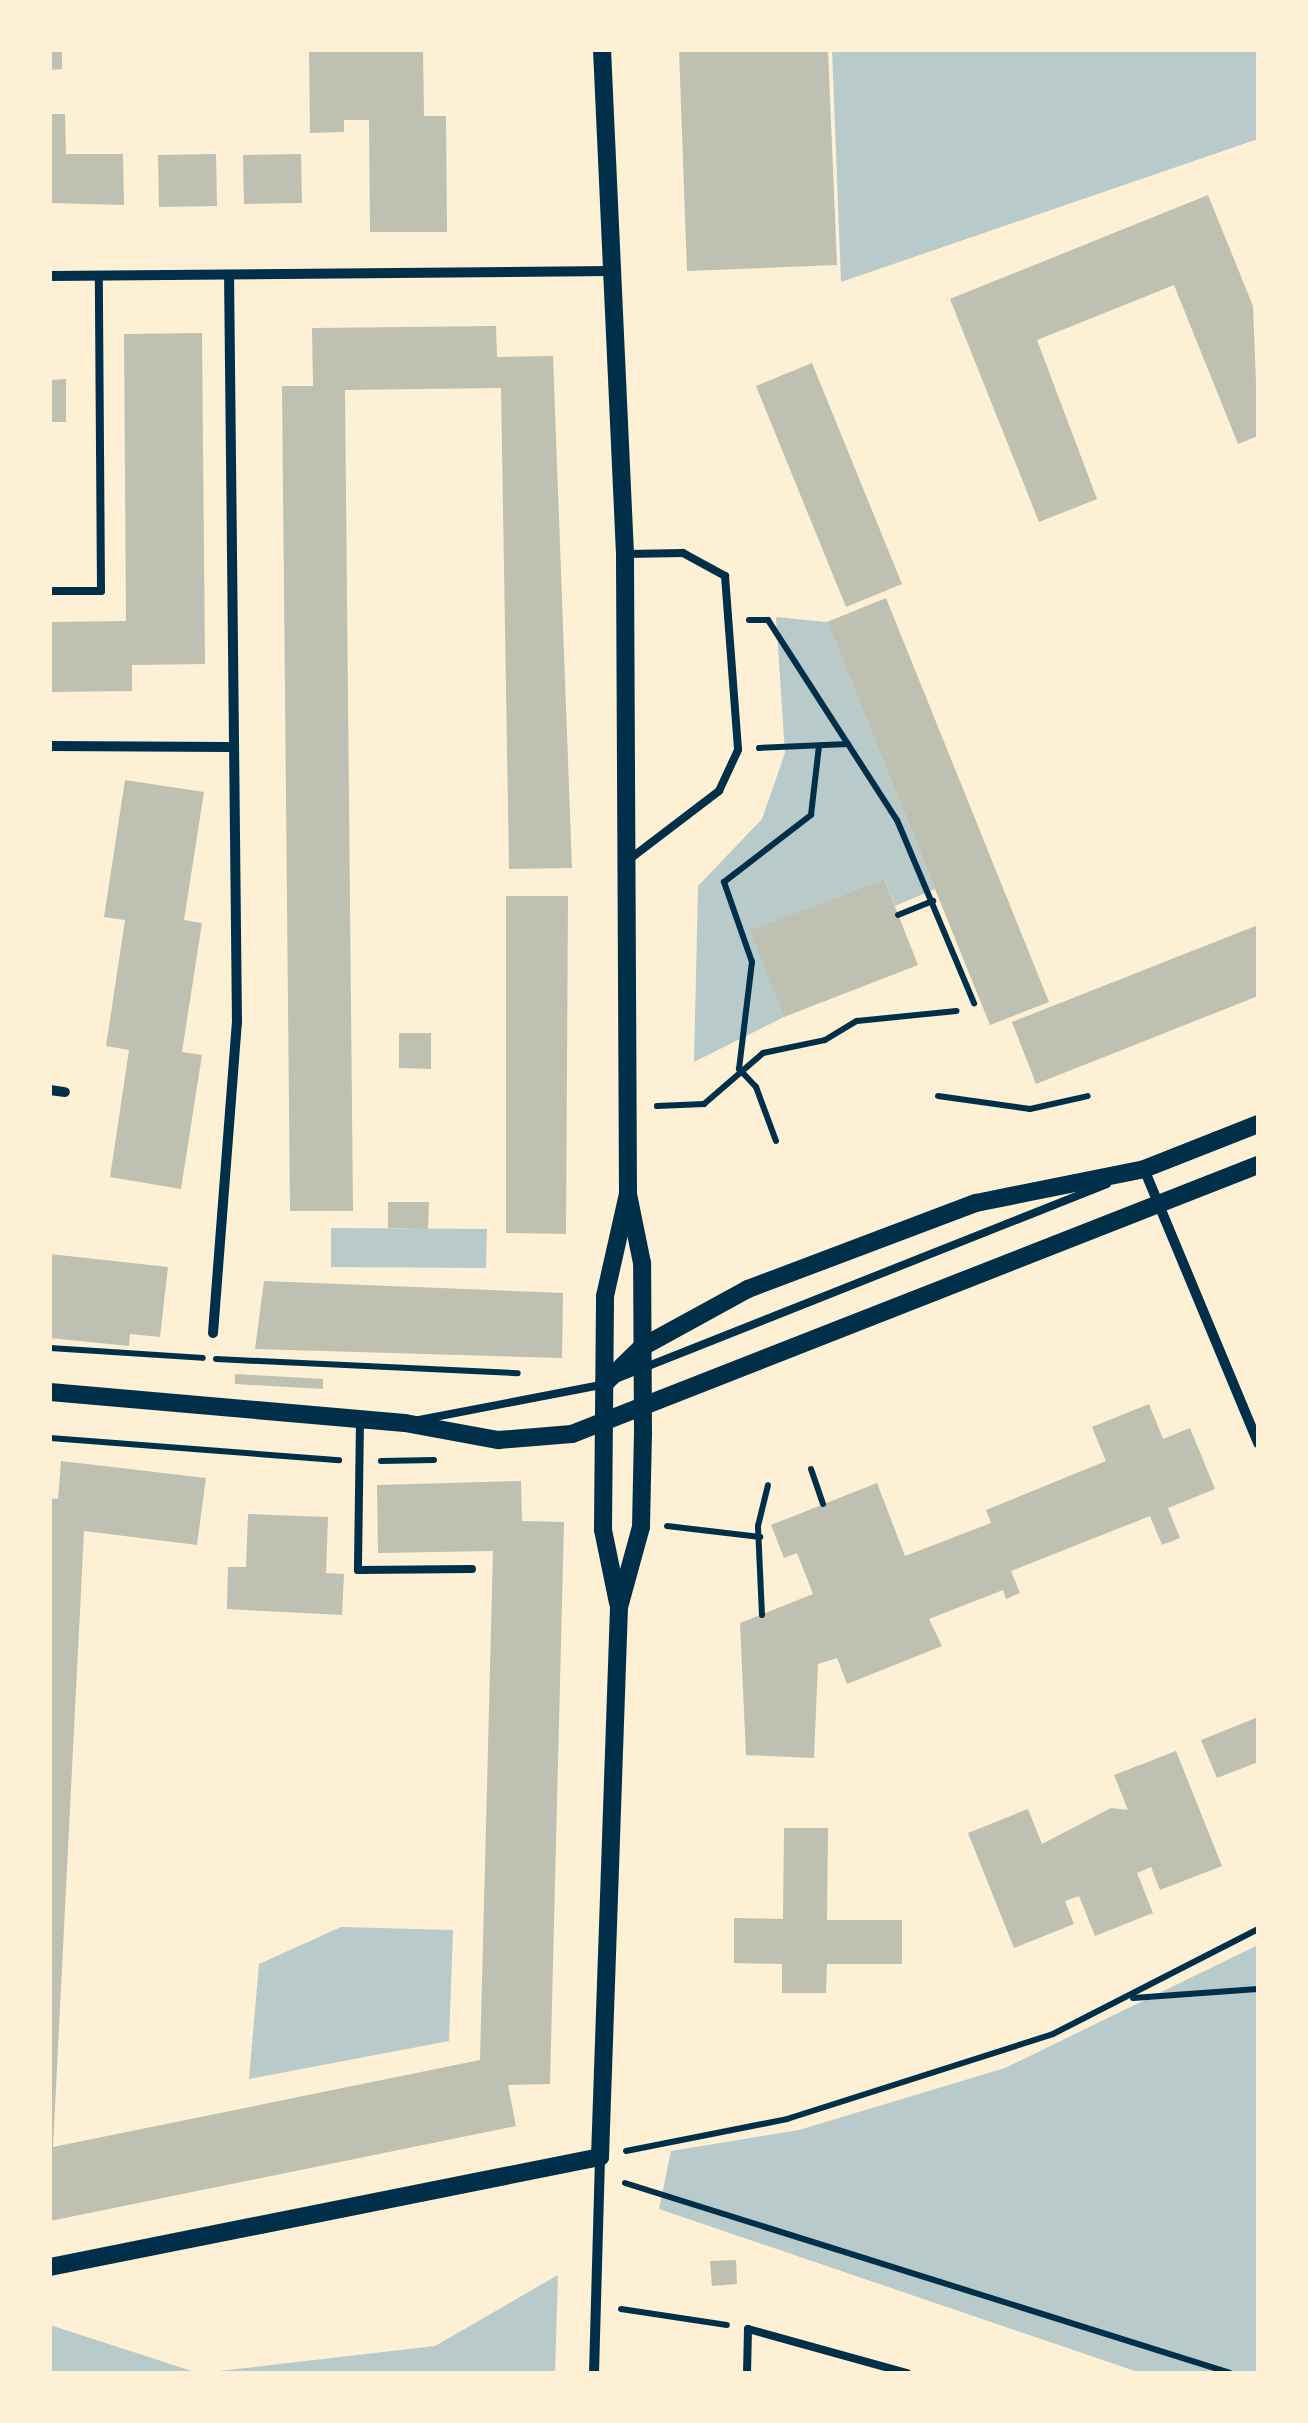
<!DOCTYPE html>
<style>
body{margin:0}
#map{position:relative;width:1308px;height:2423px;overflow:hidden;background:#fdf0d5;font-family:"PT Sans Narrow",sans-serif}
div>[style]{position:absolute}
.green>*{inset:0;background:#b9caca}
.building>*{inset:0;background:#bec0b2}
.path>*{height:6px;margin:-3px;padding:0 3px;transform-origin:3px;border-radius:3px;background:#003049}
.service>*{height:8px;margin:-4px;padding:0 4px;transform-origin:4px;border-radius:4px;background:#003049}
.minor>*{height:10px;margin:-5px;padding:0 5px;transform-origin:5px;border-radius:5px;background:#003049}
.tertiary>*{height:18px;margin:-9px;padding:0 9px;transform-origin:9px;border-radius:9px;background:#003049}
span{translate:-50% -50%;white-space:nowrap;text-align:center;line-height:1.15;-webkit-text-stroke:9px #fdf0d5;paint-order:stroke}
.frame{position:absolute;inset:0;border:52px solid #fdf0d5;pointer-events:none}
</style>
<div id="map">
<div class="green">
<i style="clip-path:polygon(832px 50px,1258px 50px,1258px 139px,841px 282px)"></i>
<i style="clip-path:polygon(776px 617px,827px 622px,935px 889px,895px 906px,884px 879px,751px 930px,784px 1017px,694px 1062px,698px 886px,762px 819px,785px 753px)"></i>
<i style="clip-path:polygon(331px 1228px,487px 1229px,486px 1268px,331px 1267px)"></i>
<i style="clip-path:polygon(341px 1927px,453px 1930px,449px 2041px,249px 2079px,259px 1964px)"></i>
<i style="clip-path:polygon(1258px 1945px,1258px 2373px,1141px 2373px,659px 2209px,671px 2151px,799px 2130px,1005px 2068px)"></i>
<i style="clip-path:polygon(558px 2275px,555px 2373px,202px 2373px,435px 2346px)"></i>
<i style="clip-path:polygon(50px 2325px,198px 2373px,50px 2373px)"></i>
</div>
<div class="building">
<i style="clip-path:polygon(50px 50px,62px 50px,62px 69px,50px 70px)"></i>
<i style="clip-path:polygon(309px 50px,423px 50px,424px 116px,446px 116px,447px 232px,370px 232px,369px 120px,344px 120px,344px 132px,310px 133px)"></i>
<i style="clip-path:polygon(679px 50px,828px 50px,837px 265px,687px 271px)"></i>
<i style="clip-path:polygon(50px 114px,65px 114px,66px 154px,123px 154px,124px 205px,50px 203px)"></i>
<i style="clip-path:polygon(216px 154px,217px 206px,159px 207px,158px 155px)"></i>
<i style="clip-path:polygon(301px 154px,302px 203px,244px 204px,243px 155px)"></i>
<i style="clip-path:polygon(1208px 195px,1253px 306px,1258px 436px,1238px 444px,1174px 285px,1037px 340px,1097px 499px,1039px 522px,950px 299px)"></i>
<i style="clip-path:polygon(496px 326px,497px 357px,553px 356px,572px 868px,509px 869px,501px 388px,345px 390px,353px 1211px,290px 1211px,282px 386px,313px 386px,312px 328px)"></i>
<i style="clip-path:polygon(202px 333px,205px 664px,132px 665px,132px 691px,50px 692px,50px 622px,126px 621px,124px 334px)"></i>
<i style="clip-path:polygon(812px 363px,902px 584px,846px 607px,756px 386px)"></i>
<i style="clip-path:polygon(66px 379px,66px 422px,50px 422px,50px 380px)"></i>
<i style="clip-path:polygon(886px 598px,1049px 1002px,990px 1025px,827px 622px)"></i>
<i style="clip-path:polygon(125px 780px,204px 792px,184px 920px,202px 923px,182px 1052px,202px 1055px,181px 1189px,110px 1177px,129px 1050px,106px 1046px,125px 920px,104px 917px)"></i>
<i style="clip-path:polygon(884px 879px,918px 965px,784px 1017px,750px 930px)"></i>
<i style="clip-path:polygon(506px 896px,568px 896px,566px 1234px,506px 1233px)"></i>
<i style="clip-path:polygon(1258px 925px,1258px 996px,1036px 1084px,1012px 1022px)"></i>
<i style="clip-path:polygon(399px 1033px,431px 1033px,431px 1069px,399px 1068px)"></i>
<i style="clip-path:polygon(388px 1202px,429px 1202px,428px 1229px,388px 1228px)"></i>
<i style="clip-path:polygon(50px 1254px,168px 1267px,160px 1337px,130px 1334px,129px 1346px,50px 1338px)"></i>
<i style="clip-path:polygon(264px 1281px,563px 1293px,562px 1358px,255px 1349px)"></i>
<i style="clip-path:polygon(235px 1374px,323px 1379px,323px 1389px,235px 1384px)"></i>
<i style="clip-path:polygon(1149px 1404px,1163px 1439px,1190px 1428px,1215px 1489px,1168px 1508px,1180px 1538px,1162px 1545px,1150px 1516px,1011px 1571px,1020px 1593px,1006px 1599px,1003px 1590px,929px 1619px,942px 1646px,847px 1684px,837px 1658px,818px 1664px,814px 1758px,746px 1755px,740px 1623px,813px 1594px,797px 1553px,784px 1558px,771px 1525px,877px 1483px,905px 1556px,991px 1523px,986px 1510px,1106px 1461px,1092px 1427px)"></i>
<i style="clip-path:polygon(61px 1461px,206px 1478px,197px 1545px,84px 1531px,53px 2147px,480px 2060px,493px 1551px,378px 1553px,377px 1485px,521px 1481px,522px 1521px,564px 1522px,550px 2084px,508px 2085px,516px 2126px,50px 2221px,50px 1498px,58px 1499px)"></i>
<i style="clip-path:polygon(248px 1514px,328px 1517px,326px 1573px,344px 1574px,342px 1615px,227px 1609px,228px 1567px,246px 1567px)"></i>
<i style="clip-path:polygon(1258px 1717px,1258px 1762px,1217px 1778px,1201px 1740px)"></i>
<i style="clip-path:polygon(1176px 1751px,1222px 1866px,1160px 1890px,1151px 1867px,1137px 1873px,1153px 1913px,1095px 1936px,1079px 1896px,1065px 1901px,1074px 1924px,1014px 1948px,968px 1833px,1028px 1809px,1042px 1844px,1111px 1808px,1128px 1810px,1114px 1775px)"></i>
<i style="clip-path:polygon(784px 1828px,828px 1828px,827px 1920px,902px 1920px,902px 1964px,827px 1964px,826px 1993px,782px 1993px,782px 1964px,734px 1963px,734px 1918px,783px 1919px)"></i>
<i style="clip-path:polygon(736px 2260px,737px 2284px,712px 2286px,710px 2261px)"></i>
</div>
<div class="path">
<i style="left:749px;top:620px;width:19px"></i>
<i style="left:768px;top:620px;width:238px;rotate:57.2deg"></i>
<i style="left:897px;top:820px;width:199px;rotate:67.2deg"></i>
<i style="left:759px;top:748px;width:89px;rotate:-2.6deg"></i>
<i style="left:898px;top:915px;width:38px;rotate:-22deg"></i>
<i style="left:938px;top:1096px;width:93px;rotate:8deg"></i>
<i style="left:1030px;top:1109px;width:59px;rotate:-12.6deg"></i>
<i style="left:657px;top:1106px;width:47px;rotate:-2.4deg"></i>
<i style="left:704px;top:1104px;width:78px;rotate:-40.8deg"></i>
<i style="left:763px;top:1053px;width:63px;rotate:-11.8deg"></i>
<i style="left:825px;top:1040px;width:37px;rotate:-31deg"></i>
<i style="left:857px;top:1021px;width:100px;rotate:-5.8deg"></i>
<i style="left:776px;top:1141px;width:58px;rotate:-110.3deg"></i>
<i style="left:756px;top:1087px;width:25px;rotate:-133deg"></i>
<i style="left:739px;top:1069px;width:108px;rotate:-83.1deg"></i>
<i style="left:752px;top:962px;width:85px;rotate:-109.3deg"></i>
<i style="left:724px;top:882px;width:110px;rotate:-37.6deg"></i>
<i style="left:811px;top:815px;width:69px;rotate:-83.4deg"></i>
<i style="left:50px;top:1348px;width:153px;rotate:3.7deg"></i>
<i style="left:216px;top:1359px;width:302px;rotate:2.7deg"></i>
<i style="left:50px;top:1438px;width:290px;rotate:4.4deg"></i>
<i style="left:381px;top:1461px;width:53px;rotate:-1.1deg"></i>
<i style="left:811px;top:1469px;width:37px;rotate:71deg"></i>
<i style="left:667px;top:1526px;width:94px;rotate:6.7deg"></i>
<i style="left:762px;top:1615px;width:89px;rotate:-92.6deg"></i>
<i style="left:758px;top:1526px;width:42px;rotate:-76.3deg"></i>
<i style="left:1133px;top:1998px;width:125px;rotate:-4.1deg"></i>
<i style="left:626px;top:2151px;width:164px;rotate:-11.2deg"></i>
<i style="left:787px;top:2119px;width:279px;rotate:-17.7deg"></i>
<i style="left:1053px;top:2034px;width:230px;rotate:-27.1deg"></i>
<i style="left:625px;top:2183px;width:634px;rotate:17.43deg"></i>
<i style="left:621px;top:2309px;width:107px;rotate:8.6deg"></i>
</div>
<div class="service">
<i style="left:627px;top:554px;width:56px;rotate:-1deg"></i>
<i style="left:683px;top:553px;width:48px;rotate:28.7deg"></i>
<i style="left:725px;top:576px;width:174px;rotate:85.7deg"></i>
<i style="left:738px;top:750px;width:45px;rotate:114.9deg"></i>
<i style="left:719px;top:791px;width:111px;rotate:142.7deg"></i>
<i style="left:50px;top:591px;width:51px"></i>
<i style="left:101px;top:591px;width:315px;rotate:-90.4deg"></i>
<i style="left:618px;top:1378px;width:526px;rotate:-21.64deg"></i>
<i style="left:419px;top:1420px;width:185px;rotate:-10.9deg"></i>
<i style="left:360px;top:1421px;width:149px;rotate:90.8deg"></i>
<i style="left:358px;top:1570px;width:114px;rotate:-0.5deg"></i>
<i style="left:747px;top:2373px;width:44px;rotate:-88.7deg"></i>
<i style="left:748px;top:2329px;width:165px;rotate:15.5deg"></i>
</div>
<div class="minor">
<i style="left:50px;top:276px;width:561px;rotate:-0.51deg"></i>
<i style="left:50px;top:746px;width:178px;rotate:0.3deg"></i>
<i style="left:50px;top:1090px;width:15px;rotate:8deg"></i>
<i style="left:1144px;top:1169px;width:297px;rotate:67.4deg"></i>
<i style="left:213px;top:1333px;width:311px;rotate:-85.6deg"></i>
<i style="left:237px;top:1023px;width:748px;rotate:-90.61deg"></i>
<i style="left:594px;top:2373px;width:216px;rotate:-88.4deg"></i>
</div>
<div class="tertiary">
<i style="left:604px;top:1384px;width:53px;rotate:-44.2deg"></i>
<i style="left:642px;top:1347px;width:121px;rotate:-28.7deg"></i>
<i style="left:748px;top:1289px;width:244px;rotate:-20.7deg"></i>
<i style="left:976px;top:1203px;width:171px;rotate:-11.4deg"></i>
<i style="left:1144px;top:1169px;width:123px;rotate:-21.5deg"></i>
<i style="left:50px;top:1392px;width:356px;rotate:5deg"></i>
<i style="left:405px;top:1423px;width:95px;rotate:10.4deg"></i>
<i style="left:498px;top:1440px;width:74px;rotate:-4.6deg"></i>
<i style="left:572px;top:1434px;width:737px;rotate:-21.41deg"></i>
<i style="left:618px;top:1603px;width:75px;rotate:-101.6deg"></i>
<i style="left:603px;top:1530px;width:234px;rotate:-89.5deg"></i>
<i style="left:605px;top:1296px;width:105px;rotate:-77.3deg"></i>
<i style="left:50px;top:2267px;width:561px;rotate:-11.31deg"></i>
<i style="left:600px;top:2157px;width:550px;rotate:-88.02deg"></i>
<i style="left:619px;top:1607px;width:83px;rotate:-74.6deg"></i>
<i style="left:641px;top:1527px;width:93px;rotate:-88.8deg"></i>
<i style="left:643px;top:1434px;width:171px;rotate:-90.3deg"></i>
<i style="left:642px;top:1263px;width:70px;rotate:-101.5deg"></i>
<i style="left:628px;top:1194px;width:640px;rotate:-90.27deg"></i>
<i style="left:625px;top:554px;width:505px;rotate:-92.61deg"></i>
</div>
<div class="frame"></div>
</div>
